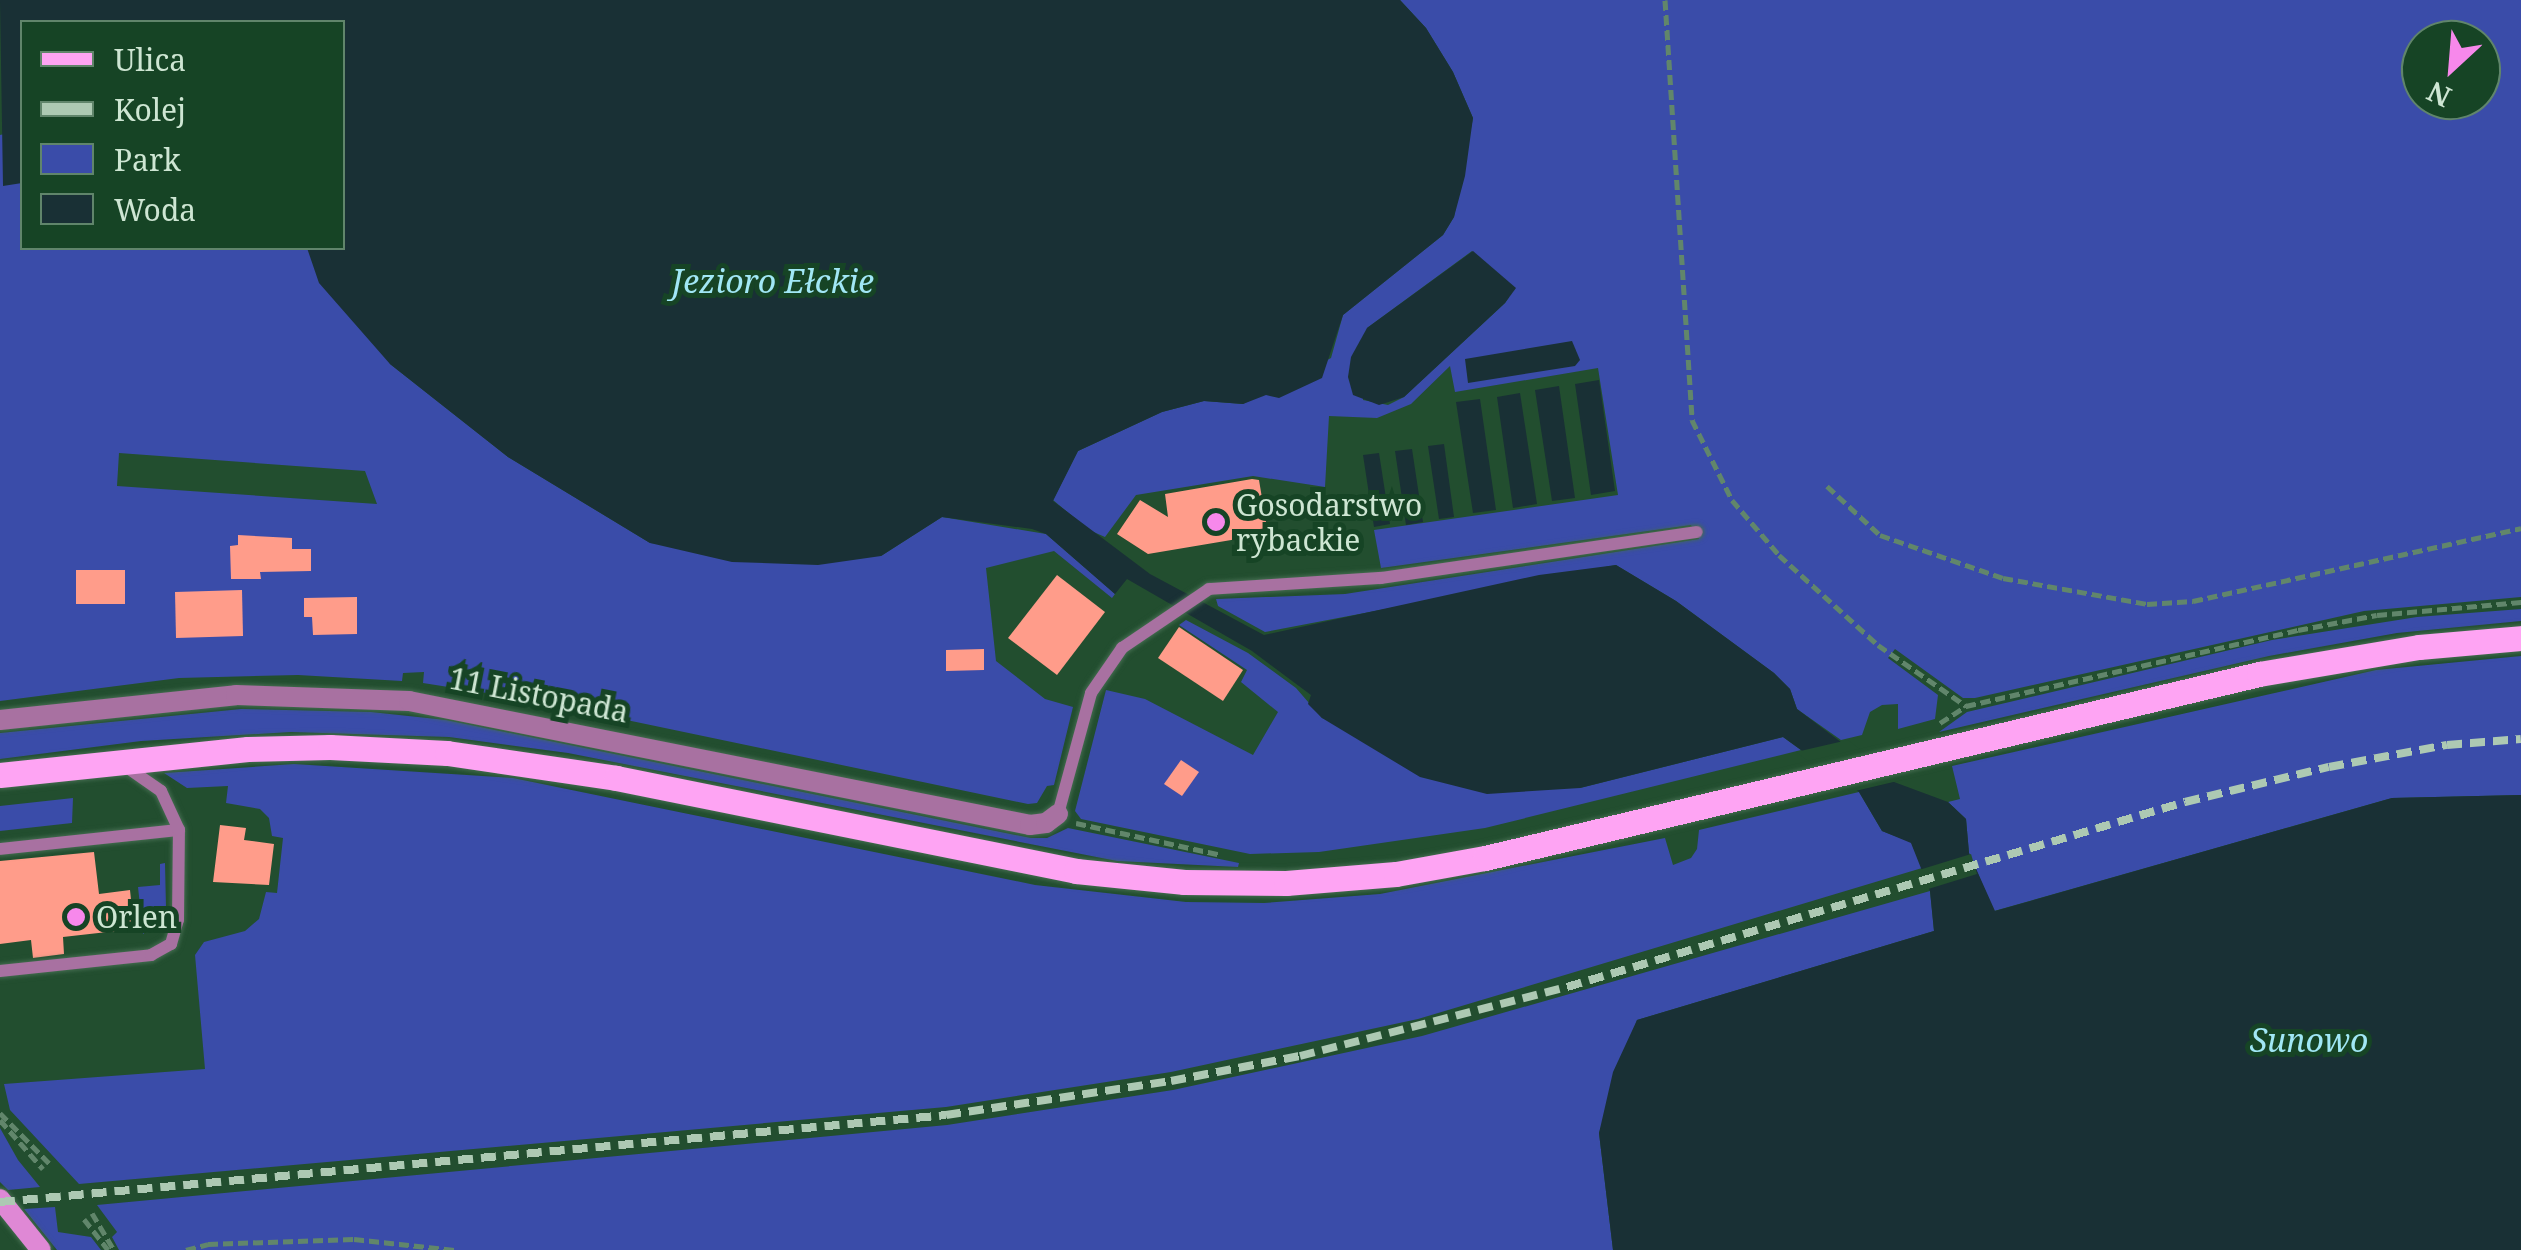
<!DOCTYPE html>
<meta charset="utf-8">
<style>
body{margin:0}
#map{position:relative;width:2521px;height:1250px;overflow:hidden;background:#224e2f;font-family:"Noto Serif",serif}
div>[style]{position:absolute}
.green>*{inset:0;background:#3a4ca9}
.water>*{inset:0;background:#193035}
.pier>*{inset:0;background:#224e2f}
.building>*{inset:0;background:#ff9c8a}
.path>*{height:5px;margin-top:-2.5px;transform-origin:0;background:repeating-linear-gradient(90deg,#61866b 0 10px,transparent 0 15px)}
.roads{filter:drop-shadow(0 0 2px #446c50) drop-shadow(0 0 2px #446c50)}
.service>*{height:12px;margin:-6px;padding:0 6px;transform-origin:6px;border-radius:6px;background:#a871a1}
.minor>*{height:20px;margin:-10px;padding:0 10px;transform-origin:10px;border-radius:10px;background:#a871a1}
.secondary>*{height:20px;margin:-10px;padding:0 10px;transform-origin:10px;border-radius:10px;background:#df88d5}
.primary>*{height:25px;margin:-12.5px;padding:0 12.5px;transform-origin:12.5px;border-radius:12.5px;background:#fea4f3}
.rail>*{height:8px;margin-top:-4px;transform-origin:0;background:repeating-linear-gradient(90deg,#adc9b3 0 15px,transparent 0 23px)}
.dots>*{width:28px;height:28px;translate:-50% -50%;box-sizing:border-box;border:5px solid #164425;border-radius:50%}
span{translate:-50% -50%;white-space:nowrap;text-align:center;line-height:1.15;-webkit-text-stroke:10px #164425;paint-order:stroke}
.poi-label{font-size:30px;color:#cee6d3}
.left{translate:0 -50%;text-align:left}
.street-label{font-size:30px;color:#cee6d3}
.water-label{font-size:32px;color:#a1e7f5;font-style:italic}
.legend{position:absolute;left:20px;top:20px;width:325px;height:230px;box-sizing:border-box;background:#164425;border:2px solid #60856b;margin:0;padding:12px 18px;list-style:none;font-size:30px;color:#cee6d3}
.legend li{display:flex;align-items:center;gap:20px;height:50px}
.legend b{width:50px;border:2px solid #60856b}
.north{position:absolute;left:2401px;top:20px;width:100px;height:100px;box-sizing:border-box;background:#164425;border:2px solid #60856b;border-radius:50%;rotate:206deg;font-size:28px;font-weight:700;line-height:40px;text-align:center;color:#cee6d3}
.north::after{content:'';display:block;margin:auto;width:35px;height:45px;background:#f788eb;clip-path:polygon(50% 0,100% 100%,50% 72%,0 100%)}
</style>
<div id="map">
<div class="green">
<i style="clip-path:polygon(evenodd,1400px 0,2521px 0,2521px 597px,2364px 611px,1975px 698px,1963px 698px,1895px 649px,1888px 658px,1938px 695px,1935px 719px,1898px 729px,1898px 704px,1882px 705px,1870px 712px,1862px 735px,1841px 740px,1797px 709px,1790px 689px,1774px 673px,1676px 601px,1616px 565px,1265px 632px,1218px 606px,1216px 599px,1345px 594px,1699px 539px,1691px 525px,1381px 568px,1374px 530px,1618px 495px,1598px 368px,1455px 392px,1450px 366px,1411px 404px,1377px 418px,1329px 416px,1325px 487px,1253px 476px,1136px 495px,1105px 537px,1089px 530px,1053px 500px,1078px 451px,1162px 412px,1204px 401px,1243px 404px,1331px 358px,1343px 315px,1443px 235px,1454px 217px,1473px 118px,1453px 72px,1426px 28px,1400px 0,2421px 40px,2481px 40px,2481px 100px,2421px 100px,2421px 40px,1400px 0,1472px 251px,1509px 297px,1505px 303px,1404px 397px,1388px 405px,1363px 400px,1367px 328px,1472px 251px)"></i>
<i style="clip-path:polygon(evenodd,22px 130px,22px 248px,342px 247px,390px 364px,508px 457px,650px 543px,881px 556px,942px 517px,1046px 534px,1115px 594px,1112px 598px,1054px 551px,986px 568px,996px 661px,1045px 699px,1073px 707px,1054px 785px,1047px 786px,1037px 803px,1028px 804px,531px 700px,423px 683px,424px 672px,403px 673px,402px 681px,298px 675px,179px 678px,0 701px,0 135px,22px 130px,119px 453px,365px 471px,377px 504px,117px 486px,119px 453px)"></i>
<i style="clip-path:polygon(2521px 609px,2521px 621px,2397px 633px,2269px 656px,1939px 732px,1967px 712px,2272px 640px,2417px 617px)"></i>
<i style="clip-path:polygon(1186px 620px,1248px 653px,1296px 688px,1322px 718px,1580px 788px,1783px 737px,1801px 750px,1485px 828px,1319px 852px,1250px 854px,1081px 819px,1075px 811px,1106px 690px,1145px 699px,1253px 755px,1278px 712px,1241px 682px,1247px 670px,1179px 625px)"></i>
<i style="clip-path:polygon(2521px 656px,2521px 795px,2392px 798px,1994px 911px,1969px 853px,1966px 819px,1948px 802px,1960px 799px,1952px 766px,2376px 670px)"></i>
<i style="clip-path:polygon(241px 709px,371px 712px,446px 720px,1031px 838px,1047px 838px,1068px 828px,1239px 863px,1238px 867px,1117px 861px,568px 753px,449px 737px,291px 732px,141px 741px,0 759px,0 733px)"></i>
<i style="clip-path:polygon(294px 764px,513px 778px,1035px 885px,1186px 902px,1264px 903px,1380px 894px,1665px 838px,1673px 865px,1691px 858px,1697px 849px,1699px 830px,1859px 792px,1882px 831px,1911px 842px,1922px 868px,1418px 1019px,1171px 1072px,946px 1107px,79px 1184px,10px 1110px,4px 1084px,205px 1069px,195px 955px,204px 942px,245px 931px,259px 919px,266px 892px,277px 893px,283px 838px,272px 836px,269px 818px,260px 809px,226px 803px,228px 786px,187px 788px,164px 773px)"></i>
<i style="clip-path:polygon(73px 798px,72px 823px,0 831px,0 806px)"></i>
<i style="clip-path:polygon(165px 863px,166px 908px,160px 920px,143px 934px,138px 887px,160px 885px,160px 864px)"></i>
<i style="clip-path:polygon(1930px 891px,1934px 931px,1637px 1020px,1599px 1133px,1613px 1250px,119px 1250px,112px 1237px,117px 1232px,97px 1205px,947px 1125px,1173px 1090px,1422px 1036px)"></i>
<i style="clip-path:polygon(0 1128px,18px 1160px,40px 1187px,8px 1190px,0 1182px)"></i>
<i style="clip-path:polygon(55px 1207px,58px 1232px,91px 1237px,101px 1250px,57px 1250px,24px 1209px)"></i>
</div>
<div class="water">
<i style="clip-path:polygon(0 0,1400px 0,1426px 28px,1453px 72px,1473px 118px,1465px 176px,1454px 217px,1443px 235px,1343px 315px,1322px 378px,1279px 398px,1266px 395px,1243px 404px,1204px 401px,1162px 412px,1078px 451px,1053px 501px,1150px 574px,1264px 635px,1539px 575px,1616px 565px,1676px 601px,1774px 673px,1790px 689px,1797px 709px,1894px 782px,1948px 802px,1966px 819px,1969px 853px,1995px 911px,2392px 798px,2521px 795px,2521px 1250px,1613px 1250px,1599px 1133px,1613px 1072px,1637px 1020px,1934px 931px,1930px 891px,1911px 843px,1882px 831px,1859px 792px,1783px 737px,1580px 788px,1487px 794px,1420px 777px,1322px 718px,1308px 704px,1311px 695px,1252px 651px,1127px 579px,1115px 594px,1046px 534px,1032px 529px,942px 517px,881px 556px,818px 565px,732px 562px,650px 543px,508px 457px,390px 364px,319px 283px,307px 248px,342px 248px,342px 22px,22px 22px,22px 183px,3px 186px)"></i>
<i style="clip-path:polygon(1473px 251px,1516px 288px,1505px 303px,1404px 397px,1379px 405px,1353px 395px,1348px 377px,1351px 357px,1367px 328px)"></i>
<i style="clip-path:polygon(1572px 341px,1580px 360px,1575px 366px,1468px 383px,1465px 359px)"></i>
<i style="clip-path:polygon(1599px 380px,1615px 491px,1591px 495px,1575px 384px)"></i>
<i style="clip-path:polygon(1559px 386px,1575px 498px,1552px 501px,1535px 390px)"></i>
<i style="clip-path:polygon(1520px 393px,1537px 504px,1513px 508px,1497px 397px)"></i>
<i style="clip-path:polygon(1480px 399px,1496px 510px,1473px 513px,1456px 402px)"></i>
<i style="clip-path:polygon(1444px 444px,1454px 517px,1439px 519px,1428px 446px)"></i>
<i style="clip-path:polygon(1412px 449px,1423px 522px,1406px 525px,1395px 451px)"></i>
<i style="clip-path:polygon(1379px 453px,1390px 524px,1374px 527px,1363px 455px)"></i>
</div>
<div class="pier">
<i style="clip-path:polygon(1848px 740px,1896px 778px,1902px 780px,1851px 792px,1796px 752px)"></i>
<i style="clip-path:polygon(1971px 854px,1977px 874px,1925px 890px,1919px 870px)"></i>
</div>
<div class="building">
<i style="clip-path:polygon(1252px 479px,1259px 480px,1267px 528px,1260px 529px,1261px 535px,1148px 554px,1117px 534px,1140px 500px,1168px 517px,1165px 494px)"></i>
<i style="clip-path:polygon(238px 535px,292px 538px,292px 549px,311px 549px,311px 571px,260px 572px,261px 579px,231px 579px,230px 546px,238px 545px)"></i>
<i style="clip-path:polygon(76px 570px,125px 570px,125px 604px,76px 604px)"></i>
<i style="clip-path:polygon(1057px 575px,1105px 612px,1057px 675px,1008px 638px)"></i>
<i style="clip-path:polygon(242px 590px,243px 636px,176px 638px,175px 592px)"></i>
<i style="clip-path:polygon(357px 597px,357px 634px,313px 635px,312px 617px,304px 617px,304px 598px)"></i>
<i style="clip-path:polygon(1179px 627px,1243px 670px,1223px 701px,1158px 658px)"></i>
<i style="clip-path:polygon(984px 649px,984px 670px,946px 671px,946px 650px)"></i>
<i style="clip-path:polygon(1181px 760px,1199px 772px,1182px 796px,1164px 784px)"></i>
<i style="clip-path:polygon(220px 825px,246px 828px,244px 840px,274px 844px,269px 885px,213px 882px)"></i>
<i style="clip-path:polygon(94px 852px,99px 894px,130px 890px,134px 929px,63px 937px,64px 954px,33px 958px,31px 940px,0 944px,0 861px)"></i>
</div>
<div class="path">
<i style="left:1665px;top:0;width:421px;rotate:86.3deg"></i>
<i style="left:1692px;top:420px;width:89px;rotate:63.4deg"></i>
<i style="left:1732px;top:500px;width:72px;rotate:49.5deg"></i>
<i style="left:1779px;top:555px;width:134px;rotate:42.3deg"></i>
<i style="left:1878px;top:645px;width:107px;rotate:34.7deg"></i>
<i style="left:1827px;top:486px;width:72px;rotate:42.8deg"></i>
<i style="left:1880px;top:535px;width:130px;rotate:19.3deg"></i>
<i style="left:2003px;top:578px;width:146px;rotate:10.2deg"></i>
<i style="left:2147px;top:604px;width:46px;rotate:-3.7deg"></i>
<i style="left:2193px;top:601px;width:336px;rotate:-12.5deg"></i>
<i style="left:1940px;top:723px;width:31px;rotate:-33deg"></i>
<i style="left:1966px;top:706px;width:341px;rotate:-12.9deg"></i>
<i style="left:2298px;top:630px;width:80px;rotate:-10.8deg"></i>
<i style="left:2377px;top:615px;width:145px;rotate:-5.2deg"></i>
<i style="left:1076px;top:823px;width:148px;rotate:12.4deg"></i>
<i style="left:0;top:1113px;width:71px;rotate:45.6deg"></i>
<i style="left:0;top:1120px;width:65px;rotate:48.7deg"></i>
<i style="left:92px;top:1213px;width:43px;rotate:59.3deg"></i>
<i style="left:84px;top:1219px;width:39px;rotate:52deg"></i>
<i style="left:186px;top:1250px;width:23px;rotate:-15deg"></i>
<i style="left:208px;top:1244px;width:146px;rotate:-2deg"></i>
<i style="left:354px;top:1239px;width:101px;rotate:6.3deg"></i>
</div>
<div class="roads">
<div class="service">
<i style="left:1058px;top:814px;width:125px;rotate:-74.7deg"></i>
<i style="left:1091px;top:693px;width:55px;rotate:-55.4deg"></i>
<i style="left:1122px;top:648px;width:105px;rotate:-34.1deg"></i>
<i style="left:1209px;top:589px;width:172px;rotate:-3.7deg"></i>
<i style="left:1381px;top:578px;width:319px;rotate:-8.3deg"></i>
<i style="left:0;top:849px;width:180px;rotate:-6.1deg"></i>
<i style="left:0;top:971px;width:152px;rotate:-6deg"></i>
<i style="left:151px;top:955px;width:23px;rotate:-29deg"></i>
<i style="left:171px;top:944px;width:25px;rotate:-74deg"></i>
<i style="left:178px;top:920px;width:90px;rotate:-89.4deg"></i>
<i style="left:179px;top:830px;width:43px;rotate:-114.8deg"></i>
<i style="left:161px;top:791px;width:44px;rotate:-145.2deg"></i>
</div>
<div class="minor">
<i style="left:0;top:720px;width:237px;rotate:-6deg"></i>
<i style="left:236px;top:695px;width:173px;rotate:2deg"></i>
<i style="left:409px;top:701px;width:633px;rotate:11.29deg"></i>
<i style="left:1030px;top:825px;width:16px;rotate:-7deg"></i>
<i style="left:1046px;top:823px;width:15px;rotate:-37deg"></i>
</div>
<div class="secondary">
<i style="left:0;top:1199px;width:65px;rotate:51.2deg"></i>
</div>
<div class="primary">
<i style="left:0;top:775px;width:249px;rotate:-6deg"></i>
<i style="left:248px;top:749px;width:82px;rotate:-1.4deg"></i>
<i style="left:330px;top:747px;width:117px;rotate:2.9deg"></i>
<i style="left:447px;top:753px;width:171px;rotate:8.4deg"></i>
<i style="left:616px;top:778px;width:469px;rotate:11.4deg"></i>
<i style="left:1076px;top:871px;width:109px;rotate:5.8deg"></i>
<i style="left:1184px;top:882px;width:102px;rotate:0.6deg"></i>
<i style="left:1286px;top:883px;width:110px;rotate:-4.7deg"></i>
<i style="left:1396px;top:874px;width:90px;rotate:-10.2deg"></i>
<i style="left:1485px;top:858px;width:796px;rotate:-13.37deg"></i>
<i style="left:2259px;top:674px;width:162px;rotate:-9.6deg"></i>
<i style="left:2419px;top:647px;width:102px;rotate:-5deg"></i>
</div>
</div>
<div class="rail">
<i style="left:0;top:1202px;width:950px;rotate:-5.25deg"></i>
<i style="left:946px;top:1115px;width:228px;rotate:-8.6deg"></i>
<i style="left:1171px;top:1081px;width:131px;rotate:-11deg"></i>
<i style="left:1300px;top:1056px;width:276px;rotate:-14.5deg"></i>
<i style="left:1567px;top:987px;width:645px;rotate:-16.67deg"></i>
<i style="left:2185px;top:802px;width:148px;rotate:-13.7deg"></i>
<i style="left:2329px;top:767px;width:120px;rotate:-10.6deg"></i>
<i style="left:2447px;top:745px;width:74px;rotate:-4.6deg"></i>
</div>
<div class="dots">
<i style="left:1216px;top:522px;background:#f788eb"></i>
<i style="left:76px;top:917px;background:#f788eb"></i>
</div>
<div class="poi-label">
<span class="left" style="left:1236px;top:522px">Gosodarstwo<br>rybackie</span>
<span class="left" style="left:96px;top:917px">Orlen</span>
</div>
<div class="street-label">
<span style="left:539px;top:695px;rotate:11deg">11 Listopada</span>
</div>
<div class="water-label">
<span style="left:773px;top:281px">Jezioro Ełckie</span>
<span style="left:2309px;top:1040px">Sunowo</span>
</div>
<ul class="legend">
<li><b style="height:12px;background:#fea4f3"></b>Ulica</li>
<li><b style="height:12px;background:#adc9b3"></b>Kolej</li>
<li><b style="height:28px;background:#3a4ca9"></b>Park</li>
<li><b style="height:28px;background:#193035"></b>Woda</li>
</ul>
<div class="north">N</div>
</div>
